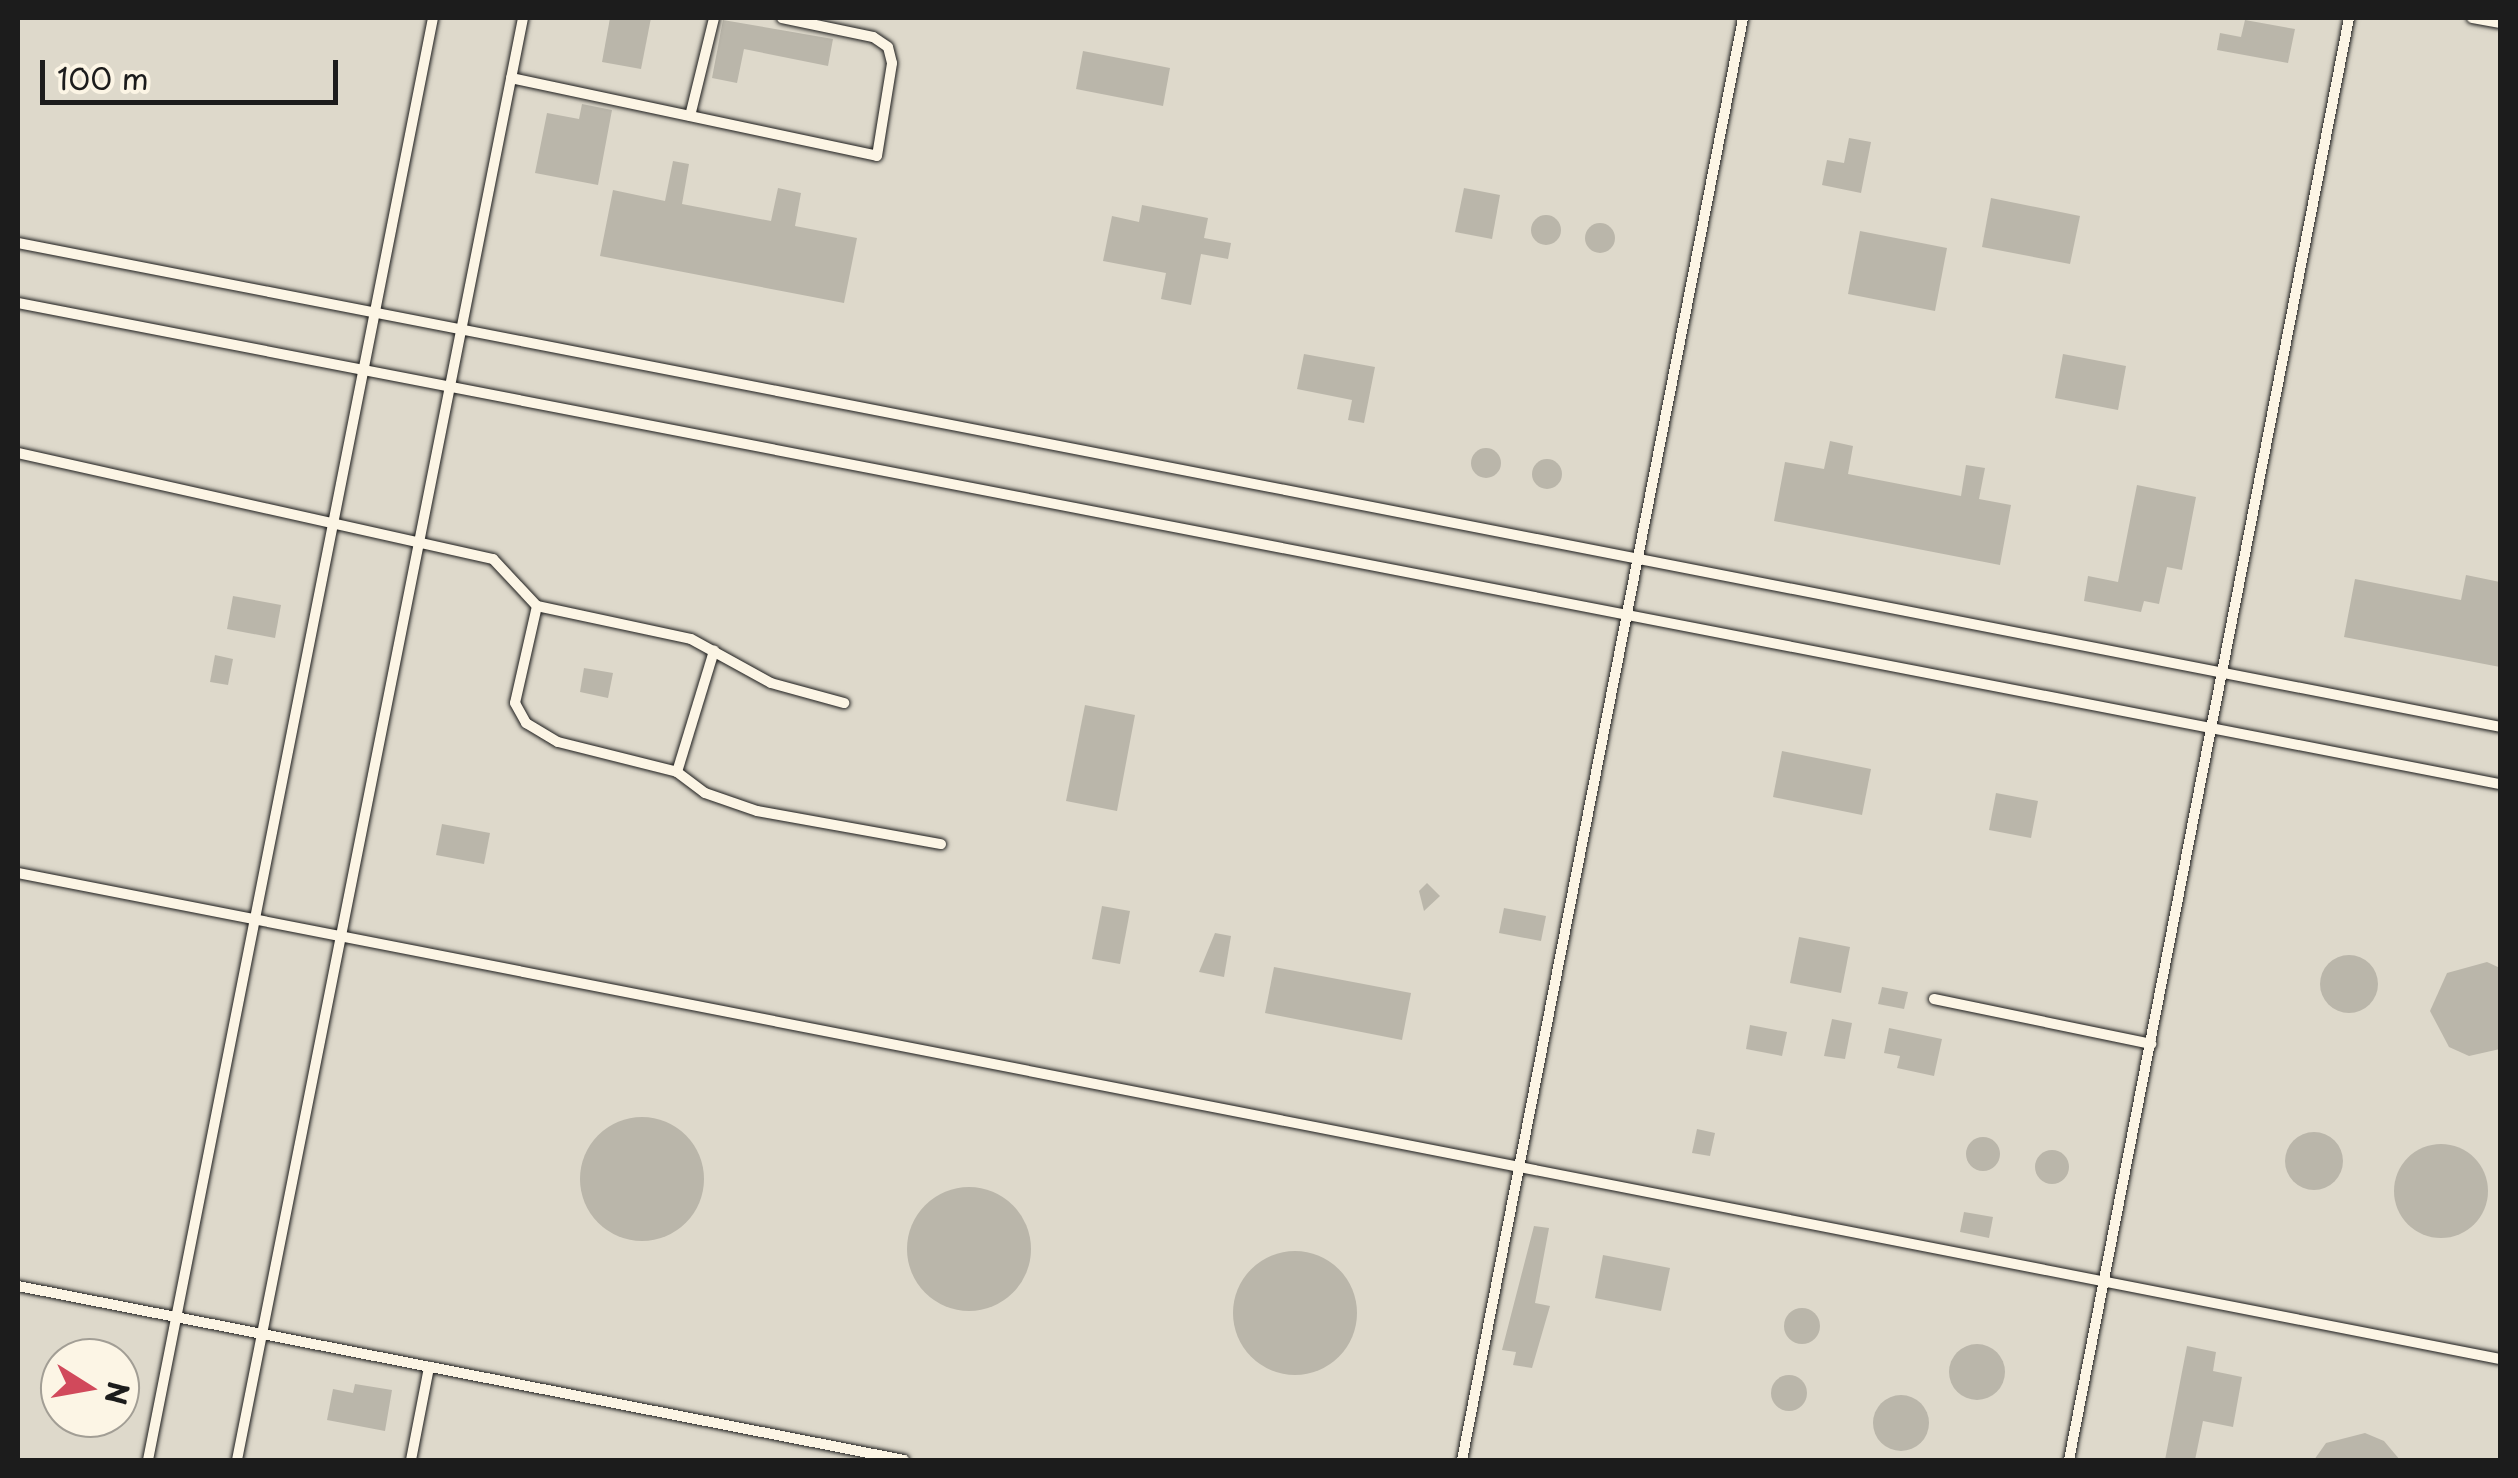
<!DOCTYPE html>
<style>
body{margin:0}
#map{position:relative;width:2518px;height:1478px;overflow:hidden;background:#eee8d9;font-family:"Playpen Sans",sans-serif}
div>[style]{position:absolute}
.built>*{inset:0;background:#ded9cb}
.building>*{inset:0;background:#bab6aa}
.round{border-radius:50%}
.roads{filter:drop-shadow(0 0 2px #1c1c1c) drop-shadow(0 0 2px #1c1c1c)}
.lane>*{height:10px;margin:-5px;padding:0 5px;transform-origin:5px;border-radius:5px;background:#fcf5e5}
span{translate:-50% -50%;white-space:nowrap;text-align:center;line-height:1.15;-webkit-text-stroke:10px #fcf5e5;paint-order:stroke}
.frame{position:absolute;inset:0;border:20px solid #1c1c1c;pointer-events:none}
.north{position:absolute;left:40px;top:1338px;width:100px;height:100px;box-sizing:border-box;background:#fcf5e5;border:2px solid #a29e95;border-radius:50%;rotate:101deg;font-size:28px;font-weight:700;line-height:40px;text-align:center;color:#1c1c1c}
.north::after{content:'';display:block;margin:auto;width:35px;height:45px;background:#d1495b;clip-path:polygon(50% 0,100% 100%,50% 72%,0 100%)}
.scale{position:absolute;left:40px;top:60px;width:298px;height:45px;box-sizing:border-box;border:5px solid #1c1c1c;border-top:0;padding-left:12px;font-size:30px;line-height:35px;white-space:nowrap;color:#1c1c1c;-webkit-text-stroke:8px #fcf5e5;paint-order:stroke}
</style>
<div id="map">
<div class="built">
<i style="clip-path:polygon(evenodd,18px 18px,2500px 18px,2500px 1460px,18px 1460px,18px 18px,60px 1358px,120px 1358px,120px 1418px,60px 1418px,60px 1358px)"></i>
</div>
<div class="building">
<i style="clip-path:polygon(610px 18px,651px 18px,641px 69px,602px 62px)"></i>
<i style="clip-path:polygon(723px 20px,833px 39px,828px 66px,744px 49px,737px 83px,712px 78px)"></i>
<i style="clip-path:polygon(2245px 20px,2295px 29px,2288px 63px,2217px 50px,2220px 33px,2241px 37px)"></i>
<i style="clip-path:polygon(1083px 51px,1170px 68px,1163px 106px,1076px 89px)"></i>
<i style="clip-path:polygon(582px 104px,612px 110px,598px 185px,535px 173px,547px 113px,579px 119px)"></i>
<i style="clip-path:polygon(1849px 138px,1871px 142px,1861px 193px,1822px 185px,1827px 160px,1844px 163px)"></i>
<i style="clip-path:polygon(673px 161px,689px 164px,682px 204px,771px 221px,778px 188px,801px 193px,795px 226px,857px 238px,844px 303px,600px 256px,613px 190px,665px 201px)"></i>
<i style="clip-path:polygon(1464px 188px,1500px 195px,1492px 239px,1455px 232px)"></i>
<i style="clip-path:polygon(1991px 198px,2080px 216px,2070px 264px,1982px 247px)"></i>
<i style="clip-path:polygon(1142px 205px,1208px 218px,1204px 238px,1231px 243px,1228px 259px,1201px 254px,1191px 305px,1161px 299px,1166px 273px,1103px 261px,1112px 216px,1139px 222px)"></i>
<i class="round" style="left:1531px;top:215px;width:30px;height:30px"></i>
<i class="round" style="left:1585px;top:223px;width:30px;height:30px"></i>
<i style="clip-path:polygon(1860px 231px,1947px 248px,1935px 311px,1848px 294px)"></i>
<i style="clip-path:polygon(1304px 354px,1375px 367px,1364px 423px,1348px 420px,1352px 400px,1297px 389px)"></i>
<i style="clip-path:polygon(2063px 354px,2126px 366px,2118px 410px,2055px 398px)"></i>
<i style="clip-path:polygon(1830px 441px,1853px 446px,1848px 474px,1961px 496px,1966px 465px,1985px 468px,1979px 499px,2011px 505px,2000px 565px,1774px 521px,1785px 462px,1824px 469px)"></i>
<i class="round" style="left:1471px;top:448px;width:30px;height:30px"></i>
<i class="round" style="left:1532px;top:459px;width:30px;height:30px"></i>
<i style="clip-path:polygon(2137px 485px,2196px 497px,2182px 570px,2167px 567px,2159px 604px,2144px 601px,2141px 612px,2084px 601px,2088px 576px,2118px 582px)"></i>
<i style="clip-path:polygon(2466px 575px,2500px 582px,2500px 667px,2344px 637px,2355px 579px,2461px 600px)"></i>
<i style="clip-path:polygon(233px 596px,281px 605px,275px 638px,227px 629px)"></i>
<i style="clip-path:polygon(215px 655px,233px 659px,228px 685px,210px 682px)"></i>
<i style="clip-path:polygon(584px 668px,613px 673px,608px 698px,580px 692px)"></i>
<i style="clip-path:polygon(1085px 705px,1135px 715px,1117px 811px,1066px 801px)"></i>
<i style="clip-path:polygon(1782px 751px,1871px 769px,1862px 815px,1773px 797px)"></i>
<i style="clip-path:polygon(1996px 793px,2038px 801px,2031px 838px,1989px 830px)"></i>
<i style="clip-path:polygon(442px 824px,490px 833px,484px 864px,436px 855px)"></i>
<i style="clip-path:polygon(1427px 883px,1440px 896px,1424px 911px,1419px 891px)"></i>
<i style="clip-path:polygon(1102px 906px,1130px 911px,1120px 964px,1092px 959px)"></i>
<i style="clip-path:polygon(1504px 908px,1546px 916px,1541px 941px,1499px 933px)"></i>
<i style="clip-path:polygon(1215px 933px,1231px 936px,1224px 977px,1199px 972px)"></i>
<i style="clip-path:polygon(1799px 937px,1850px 947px,1841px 993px,1790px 983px)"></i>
<i class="round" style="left:2320px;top:955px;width:58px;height:58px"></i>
<i style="clip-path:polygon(2487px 962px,2500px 968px,2500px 1049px,2469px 1056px,2449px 1047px,2430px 1011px,2447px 973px)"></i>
<i style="clip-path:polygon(1274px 967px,1411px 993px,1402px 1040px,1265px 1013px)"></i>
<i style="clip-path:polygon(1882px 987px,1908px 992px,1904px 1009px,1878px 1004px)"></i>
<i style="clip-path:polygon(1832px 1019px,1852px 1023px,1845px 1059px,1824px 1056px)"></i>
<i style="clip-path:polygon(1750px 1025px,1787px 1032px,1782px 1056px,1746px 1049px)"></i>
<i style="clip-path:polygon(1889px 1028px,1942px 1039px,1934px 1076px,1897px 1068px,1900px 1056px,1884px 1053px)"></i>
<i class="round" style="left:580px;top:1117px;width:124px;height:124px"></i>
<i style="clip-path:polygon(1697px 1129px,1715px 1133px,1710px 1156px,1692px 1153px)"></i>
<i class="round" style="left:2285px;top:1132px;width:58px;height:58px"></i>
<i class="round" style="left:1966px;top:1137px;width:34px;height:34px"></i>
<i class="round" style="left:2394px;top:1144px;width:94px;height:94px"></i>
<i class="round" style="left:2035px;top:1150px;width:34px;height:34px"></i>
<i class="round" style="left:907px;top:1187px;width:124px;height:124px"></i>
<i style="clip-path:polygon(1964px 1212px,1993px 1217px,1989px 1238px,1960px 1232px)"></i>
<i style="clip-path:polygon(1534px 1226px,1549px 1228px,1535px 1303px,1550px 1306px,1532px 1368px,1513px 1365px,1516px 1352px,1502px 1350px)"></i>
<i class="round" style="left:1233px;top:1251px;width:124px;height:124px"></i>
<i style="clip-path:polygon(1603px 1255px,1670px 1268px,1661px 1311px,1595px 1298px)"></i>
<i class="round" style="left:1784px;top:1308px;width:36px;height:36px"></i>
<i class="round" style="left:1949px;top:1344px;width:56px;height:56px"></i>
<i style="clip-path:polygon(2187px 1346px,2216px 1352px,2213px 1371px,2242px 1377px,2233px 1427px,2203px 1421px,2195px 1460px,2165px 1460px)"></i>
<i class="round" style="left:1771px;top:1375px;width:36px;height:36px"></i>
<i style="clip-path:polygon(355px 1384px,392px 1390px,385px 1431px,327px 1420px,333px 1389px,353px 1393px)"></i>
<i class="round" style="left:1873px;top:1395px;width:56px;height:56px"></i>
<i style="clip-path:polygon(2365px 1433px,2384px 1441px,2400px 1460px,2314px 1460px,2326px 1443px)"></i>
</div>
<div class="roads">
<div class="lane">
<i style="left:2472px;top:18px;width:28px;rotate:10deg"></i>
<i style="left:511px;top:78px;width:374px;rotate:12deg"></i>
<i style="left:877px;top:156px;width:94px;rotate:-80.8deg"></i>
<i style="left:892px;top:63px;width:16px;rotate:-104deg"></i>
<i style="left:888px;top:47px;width:18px;rotate:-146deg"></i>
<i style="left:873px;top:37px;width:93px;rotate:-168.2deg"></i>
<i style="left:690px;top:116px;width:101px;rotate:-76.2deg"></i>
<i style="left:18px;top:243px;width:2529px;rotate:11.03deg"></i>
<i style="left:18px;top:303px;width:2528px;rotate:10.97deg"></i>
<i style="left:18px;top:453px;width:487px;rotate:12.6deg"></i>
<i style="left:493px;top:559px;width:64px;rotate:46.9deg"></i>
<i style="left:537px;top:606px;width:157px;rotate:12.1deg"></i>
<i style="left:691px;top:639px;width:91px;rotate:28.8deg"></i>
<i style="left:771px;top:683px;width:76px;rotate:15.3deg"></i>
<i style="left:537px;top:606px;width:99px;rotate:102.8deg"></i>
<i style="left:515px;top:703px;width:23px;rotate:61deg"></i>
<i style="left:526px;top:723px;width:37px;rotate:31deg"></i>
<i style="left:558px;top:742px;width:123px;rotate:14.1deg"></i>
<i style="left:677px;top:772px;width:35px;rotate:37deg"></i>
<i style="left:705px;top:793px;width:55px;rotate:19.1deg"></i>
<i style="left:757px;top:811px;width:187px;rotate:10.2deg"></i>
<i style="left:677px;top:772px;width:127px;rotate:-73deg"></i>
<i style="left:18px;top:873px;width:2529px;rotate:11.08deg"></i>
<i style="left:1934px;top:999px;width:222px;rotate:11.7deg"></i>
<i style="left:18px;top:1286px;width:903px;rotate:11.11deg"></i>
<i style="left:148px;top:1460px;width:1470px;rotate:-78.82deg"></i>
<i style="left:237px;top:1460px;width:1470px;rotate:-78.78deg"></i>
<i style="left:411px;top:1460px;width:95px;rotate:-79deg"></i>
<i style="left:1462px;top:1460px;width:1469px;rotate:-78.97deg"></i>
<i style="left:2069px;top:1460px;width:1469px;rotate:-79.01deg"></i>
</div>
</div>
<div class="frame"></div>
<div class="north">N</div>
<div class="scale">100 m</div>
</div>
